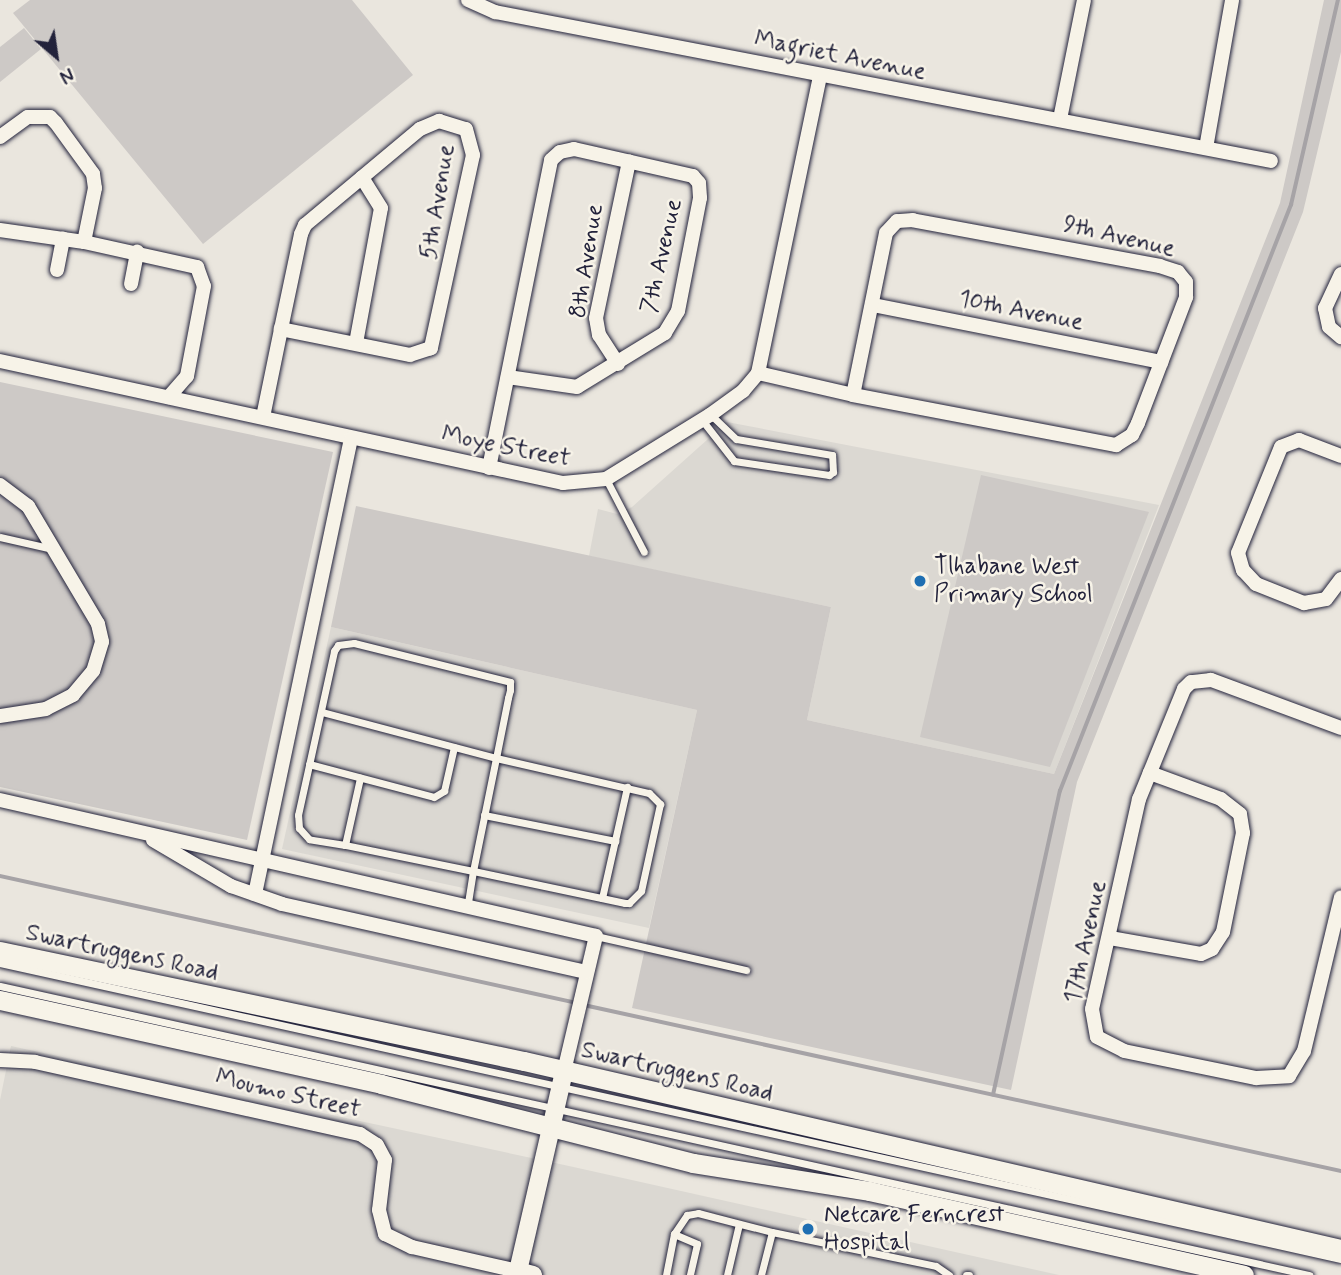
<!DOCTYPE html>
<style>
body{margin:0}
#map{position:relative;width:1341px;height:1275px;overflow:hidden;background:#eae6de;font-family:Mynerve,sans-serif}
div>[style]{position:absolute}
.built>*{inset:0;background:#dbd8d2}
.green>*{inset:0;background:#cdc9c6}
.stream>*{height:3.5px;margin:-1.75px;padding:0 1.75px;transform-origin:1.75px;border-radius:1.75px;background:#a6a3a6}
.roads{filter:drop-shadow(0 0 2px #22223b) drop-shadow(0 0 2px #22223b)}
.service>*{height:7px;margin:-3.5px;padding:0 3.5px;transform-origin:3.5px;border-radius:3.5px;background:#f7f3e8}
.minor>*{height:14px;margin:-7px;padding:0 7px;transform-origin:7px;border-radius:7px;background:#f7f3e8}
.tertiary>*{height:18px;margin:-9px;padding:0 9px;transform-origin:9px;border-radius:9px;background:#f7f3e8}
.secondary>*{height:19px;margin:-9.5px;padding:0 9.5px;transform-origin:9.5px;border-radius:9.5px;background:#f7f3e8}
.dots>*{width:19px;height:19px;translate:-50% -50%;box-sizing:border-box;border:4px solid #f7f3e8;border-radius:50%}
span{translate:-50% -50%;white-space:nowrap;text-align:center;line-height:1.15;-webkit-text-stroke:5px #f7f3e8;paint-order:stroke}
.street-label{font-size:24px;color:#22223b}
.poi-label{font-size:24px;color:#22223b}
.left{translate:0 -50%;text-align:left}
.north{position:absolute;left:21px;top:21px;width:70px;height:70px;-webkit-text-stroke:5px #f7f3e8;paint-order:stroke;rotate:151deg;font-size:19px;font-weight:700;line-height:28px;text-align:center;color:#22223b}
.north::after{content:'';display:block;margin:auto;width:24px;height:32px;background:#22223b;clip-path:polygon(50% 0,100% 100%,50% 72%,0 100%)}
</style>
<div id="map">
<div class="built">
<i style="clip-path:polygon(727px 422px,1159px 505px,1054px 774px,807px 720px,831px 607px,589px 556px,598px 509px,617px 514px,632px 507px)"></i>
<i style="clip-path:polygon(331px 627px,697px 710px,649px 928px,282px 849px)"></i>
<i style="clip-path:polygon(11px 1046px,569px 1166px,1059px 1275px,0 1275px,0 1100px)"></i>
</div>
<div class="green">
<i style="clip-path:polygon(30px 0,352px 0,413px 75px,203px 244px,13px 13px)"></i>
<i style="clip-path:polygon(1324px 0,1341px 0,1341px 52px,1303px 212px,1077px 782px,1011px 1090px,632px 1008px,697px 710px,331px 627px,356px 506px,831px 607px,807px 720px,1054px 774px,1280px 203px)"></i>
<i style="clip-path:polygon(24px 28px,41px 49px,0 82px,0 47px)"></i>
<i style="clip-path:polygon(0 382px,333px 452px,247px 840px,0 787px)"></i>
<i style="clip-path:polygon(981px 475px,1149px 512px,1050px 767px,920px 737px)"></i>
</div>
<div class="stream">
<i style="left:0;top:876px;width:591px;rotate:12.41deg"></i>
<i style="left:584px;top:1005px;width:775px;rotate:12.37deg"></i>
<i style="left:993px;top:1095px;width:311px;rotate:-77.6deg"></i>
<i style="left:1060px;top:791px;width:630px;rotate:-68.49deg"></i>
<i style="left:1291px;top:205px;width:210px;rotate:-77.1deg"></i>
</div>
<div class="roads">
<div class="service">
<i style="left:702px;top:420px;width:52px;rotate:52deg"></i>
<i style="left:734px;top:461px;width:96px;rotate:8.4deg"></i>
<i style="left:829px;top:475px;width:5px;rotate:-37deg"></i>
<i style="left:833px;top:472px;width:17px;rotate:-93deg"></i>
<i style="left:832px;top:455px;width:97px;rotate:-170.5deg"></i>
<i style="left:736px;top:439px;width:35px;rotate:-136deg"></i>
<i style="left:606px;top:479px;width:82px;rotate:62.5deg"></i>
<i style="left:0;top:537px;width:54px;rotate:12.8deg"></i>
<i style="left:322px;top:712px;width:180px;rotate:14.8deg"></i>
<i style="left:496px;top:758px;width:157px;rotate:12.9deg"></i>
<i style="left:649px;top:793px;width:16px;rotate:45deg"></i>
<i style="left:660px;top:804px;width:89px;rotate:102.3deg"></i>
<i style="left:641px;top:891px;width:17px;rotate:135deg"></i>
<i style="left:629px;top:903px;width:4px;rotate:180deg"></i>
<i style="left:625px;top:903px;width:155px;rotate:-168.1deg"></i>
<i style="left:473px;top:871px;width:131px;rotate:-168.5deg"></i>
<i style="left:345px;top:845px;width:36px;rotate:-171deg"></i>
<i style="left:309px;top:839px;width:15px;rotate:-132deg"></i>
<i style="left:299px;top:828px;width:13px;rotate:-94deg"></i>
<i style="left:298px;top:815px;width:168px;rotate:-77.6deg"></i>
<i style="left:334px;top:651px;width:7px;rotate:-56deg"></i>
<i style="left:338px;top:645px;width:16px;rotate:-7deg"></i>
<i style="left:354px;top:643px;width:161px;rotate:14deg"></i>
<i style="left:510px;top:682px;width:8px;rotate:90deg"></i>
<i style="left:510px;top:690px;width:8px;rotate:104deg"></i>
<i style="left:508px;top:698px;width:61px;rotate:101.3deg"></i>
<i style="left:496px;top:758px;width:115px;rotate:101.5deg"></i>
<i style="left:473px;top:871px;width:36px;rotate:99deg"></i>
<i style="left:309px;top:764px;width:129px;rotate:14.8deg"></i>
<i style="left:434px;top:797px;width:12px;rotate:-31deg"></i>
<i style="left:444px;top:791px;width:45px;rotate:-77.2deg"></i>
<i style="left:484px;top:815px;width:134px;rotate:11.2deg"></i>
<i style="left:345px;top:845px;width:69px;rotate:-77.4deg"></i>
<i style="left:602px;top:898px;width:114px;rotate:-77.3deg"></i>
<i style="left:596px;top:936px;width:154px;rotate:12.8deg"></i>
<i style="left:0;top:963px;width:1373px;rotate:12.45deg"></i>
<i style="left:0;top:986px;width:1341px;rotate:12.45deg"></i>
<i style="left:674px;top:1234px;width:25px;rotate:23deg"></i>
<i style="left:697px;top:1244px;width:32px;rotate:103deg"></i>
<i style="left:666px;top:1275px;width:42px;rotate:-79deg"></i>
<i style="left:674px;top:1234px;width:23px;rotate:-56deg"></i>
<i style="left:687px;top:1215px;width:11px;rotate:-10deg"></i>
<i style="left:698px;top:1213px;width:76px;rotate:14.4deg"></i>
<i style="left:727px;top:1275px;width:52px;rotate:-76.8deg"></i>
<i style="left:761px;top:1275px;width:44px;rotate:-75.7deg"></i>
<i style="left:772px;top:1232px;width:167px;rotate:11.7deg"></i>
<i style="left:936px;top:1266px;width:16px;rotate:35deg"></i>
<i style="left:966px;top:1275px;width:3px"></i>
</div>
<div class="minor">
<i style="left:468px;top:0;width:30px;rotate:24deg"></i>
<i style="left:495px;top:12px;width:790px;rotate:10.87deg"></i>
<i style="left:1060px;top:119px;width:121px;rotate:-78.6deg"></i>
<i style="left:0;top:137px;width:34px;rotate:-36deg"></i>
<i style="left:28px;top:117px;width:22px"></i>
<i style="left:50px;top:117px;width:8px;rotate:45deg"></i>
<i style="left:56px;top:123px;width:63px;rotate:54deg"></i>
<i style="left:93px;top:174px;width:14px;rotate:82deg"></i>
<i style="left:95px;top:188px;width:55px;rotate:101.5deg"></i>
<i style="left:1206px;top:148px;width:150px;rotate:-80deg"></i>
<i style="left:0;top:230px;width:85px;rotate:8.1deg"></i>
<i style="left:84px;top:242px;width:116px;rotate:12.5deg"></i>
<i style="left:197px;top:267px;width:20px;rotate:70deg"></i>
<i style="left:204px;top:286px;width:92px;rotate:100.7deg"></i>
<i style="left:187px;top:376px;width:28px;rotate:131deg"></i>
<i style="left:57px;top:270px;width:32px;rotate:-79deg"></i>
<i style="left:1341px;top:274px;width:38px;rotate:115deg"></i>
<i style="left:1325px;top:308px;width:19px;rotate:78deg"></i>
<i style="left:1329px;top:327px;width:16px;rotate:40deg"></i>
<i style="left:131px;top:284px;width:33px;rotate:-79deg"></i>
<i style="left:873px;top:305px;width:294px;rotate:11.2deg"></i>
<i style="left:356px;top:343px;width:137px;rotate:-79.5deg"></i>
<i style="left:381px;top:208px;width:36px;rotate:-122deg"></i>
<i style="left:0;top:361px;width:576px;rotate:12.23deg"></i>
<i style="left:563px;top:483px;width:43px;rotate:-5.3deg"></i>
<i style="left:606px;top:479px;width:122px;rotate:-31.6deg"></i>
<i style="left:710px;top:415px;width:41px;rotate:-36deg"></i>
<i style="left:743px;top:391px;width:23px;rotate:-50deg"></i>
<i style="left:758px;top:373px;width:303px;rotate:-78.2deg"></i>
<i style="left:618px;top:364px;width:35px;rotate:-123deg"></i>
<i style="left:599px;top:335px;width:17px;rotate:-100deg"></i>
<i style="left:596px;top:318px;width:160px;rotate:-78.1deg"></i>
<i style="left:758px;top:373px;width:98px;rotate:13deg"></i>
<i style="left:853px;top:395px;width:268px;rotate:10.8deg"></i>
<i style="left:1116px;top:445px;width:19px;rotate:-32deg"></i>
<i style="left:1132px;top:435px;width:13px;rotate:-63deg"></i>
<i style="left:1138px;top:423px;width:135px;rotate:-69.1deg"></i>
<i style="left:1186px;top:297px;width:15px;rotate:-90deg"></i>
<i style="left:1186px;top:282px;width:13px;rotate:-129deg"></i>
<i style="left:1178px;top:272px;width:19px;rotate:-162deg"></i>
<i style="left:1160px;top:266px;width:251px;rotate:-169.5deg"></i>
<i style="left:913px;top:220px;width:16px;rotate:176deg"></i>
<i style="left:897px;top:221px;width:16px;rotate:133deg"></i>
<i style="left:886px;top:233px;width:165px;rotate:101.5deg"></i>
<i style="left:263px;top:417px;width:90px;rotate:-78.4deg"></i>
<i style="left:281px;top:329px;width:97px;rotate:-78.1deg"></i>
<i style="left:301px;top:234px;width:10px;rotate:-66deg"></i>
<i style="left:305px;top:225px;width:150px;rotate:-39.9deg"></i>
<i style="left:420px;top:129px;width:21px;rotate:-23deg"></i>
<i style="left:439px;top:121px;width:28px;rotate:17deg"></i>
<i style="left:466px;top:129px;width:27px;rotate:75deg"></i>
<i style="left:473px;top:155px;width:198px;rotate:102.3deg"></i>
<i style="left:431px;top:348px;width:22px;rotate:162deg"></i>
<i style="left:410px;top:355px;width:132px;rotate:-168.6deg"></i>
<i style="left:1341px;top:456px;width:45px;rotate:-159.1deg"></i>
<i style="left:1299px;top:440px;width:19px;rotate:159deg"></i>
<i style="left:1281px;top:447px;width:114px;rotate:112.1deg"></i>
<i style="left:1238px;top:553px;width:18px;rotate:74deg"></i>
<i style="left:1243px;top:570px;width:19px;rotate:47deg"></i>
<i style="left:1256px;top:584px;width:52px;rotate:21.6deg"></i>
<i style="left:1304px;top:603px;width:22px;rotate:-10deg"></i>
<i style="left:1326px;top:599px;width:25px;rotate:-53deg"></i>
<i style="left:489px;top:468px;width:314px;rotate:-78.6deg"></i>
<i style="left:551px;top:160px;width:12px;rotate:-42deg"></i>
<i style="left:560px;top:152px;width:14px;rotate:-12deg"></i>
<i style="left:574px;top:149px;width:122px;rotate:12.8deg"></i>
<i style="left:693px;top:176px;width:9px;rotate:49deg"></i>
<i style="left:699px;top:183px;width:15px;rotate:86deg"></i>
<i style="left:700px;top:198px;width:115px;rotate:101deg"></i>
<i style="left:678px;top:311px;width:26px;rotate:121deg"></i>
<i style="left:665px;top:333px;width:103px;rotate:148.5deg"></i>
<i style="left:577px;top:387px;width:70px;rotate:-171.8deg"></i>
<i style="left:0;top:485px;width:35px;rotate:37deg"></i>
<i style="left:28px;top:506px;width:137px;rotate:59.3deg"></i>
<i style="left:98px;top:624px;width:18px;rotate:77deg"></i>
<i style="left:102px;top:642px;width:30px;rotate:107deg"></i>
<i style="left:93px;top:671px;width:31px;rotate:130deg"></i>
<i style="left:73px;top:695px;width:30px;rotate:153deg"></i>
<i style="left:46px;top:709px;width:47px;rotate:171.3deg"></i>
<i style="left:1341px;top:728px;width:139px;rotate:-159.7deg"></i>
<i style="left:1211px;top:680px;width:20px;rotate:174deg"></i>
<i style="left:1191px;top:682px;width:10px;rotate:135deg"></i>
<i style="left:1184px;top:689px;width:119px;rotate:112.2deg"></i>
<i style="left:1139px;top:799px;width:215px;rotate:102.6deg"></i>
<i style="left:1092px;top:1009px;width:28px;rotate:80deg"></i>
<i style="left:1097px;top:1037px;width:30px;rotate:27deg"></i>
<i style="left:1124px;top:1051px;width:135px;rotate:11.6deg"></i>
<i style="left:1256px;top:1078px;width:33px;rotate:-3deg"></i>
<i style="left:1289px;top:1076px;width:29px;rotate:-59deg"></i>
<i style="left:1304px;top:1051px;width:158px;rotate:-76.5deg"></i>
<i style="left:0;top:800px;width:611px;rotate:12.85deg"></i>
<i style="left:596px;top:936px;width:139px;rotate:103.3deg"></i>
<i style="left:153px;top:840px;width:91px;rotate:30.5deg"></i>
<i style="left:231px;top:886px;width:54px;rotate:19.4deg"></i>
<i style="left:282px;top:904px;width:312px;rotate:12.6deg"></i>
<i style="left:255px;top:894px;width:465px;rotate:-78.1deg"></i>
<i style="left:1110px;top:938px;width:92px;rotate:10deg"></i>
<i style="left:1201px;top:954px;width:12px;rotate:-24deg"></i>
<i style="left:1212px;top:949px;width:20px;rotate:-57deg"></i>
<i style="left:1223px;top:932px;width:101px;rotate:-78.6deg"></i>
<i style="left:1243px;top:833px;width:19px;rotate:-99deg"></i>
<i style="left:1240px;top:814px;width:24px;rotate:-142deg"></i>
<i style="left:1221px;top:799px;width:76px;rotate:-159.9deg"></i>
<i style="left:0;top:1060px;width:35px;rotate:3deg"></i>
<i style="left:35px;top:1062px;width:333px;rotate:12.5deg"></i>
<i style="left:360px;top:1134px;width:20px;rotate:33deg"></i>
<i style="left:377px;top:1145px;width:17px;rotate:62deg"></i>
<i style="left:385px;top:1160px;width:50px;rotate:96.8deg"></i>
<i style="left:379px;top:1210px;width:25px;rotate:76deg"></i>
<i style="left:385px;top:1234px;width:30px;rotate:26deg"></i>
<i style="left:412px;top:1247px;width:109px;rotate:12.8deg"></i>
</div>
<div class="tertiary">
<i style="left:533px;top:1275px;width:16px;rotate:-165deg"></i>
<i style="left:518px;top:1271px;width:205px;rotate:-77deg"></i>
</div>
<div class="secondary">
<i style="left:0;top:951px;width:535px;rotate:11.86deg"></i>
<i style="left:524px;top:1061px;width:838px;rotate:12.96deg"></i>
<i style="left:0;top:1000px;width:390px;rotate:12.4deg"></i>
<i style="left:381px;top:1084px;width:322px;rotate:14.2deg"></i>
<i style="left:693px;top:1163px;width:178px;rotate:9deg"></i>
<i style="left:869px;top:1191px;width:384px;rotate:12.6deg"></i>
</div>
</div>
<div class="dots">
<i style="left:920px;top:581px;background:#1f6fb2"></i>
<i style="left:808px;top:1229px;background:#1f6fb2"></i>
</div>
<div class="street-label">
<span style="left:840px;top:56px;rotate:11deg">Magriet Avenue</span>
<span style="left:438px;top:202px;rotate:-81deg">5th Avenue</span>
<span style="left:1119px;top:237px;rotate:13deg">9th Avenue</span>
<span style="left:662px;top:256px;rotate:-77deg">7th Avenue</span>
<span style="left:587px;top:261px;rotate:-81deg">8th Avenue</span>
<span style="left:1021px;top:311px;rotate:11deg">10th Avenue</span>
<span style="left:506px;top:447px;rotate:11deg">Moye Street</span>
<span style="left:1086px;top:942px;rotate:-78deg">17th Avenue</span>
<span style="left:122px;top:953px;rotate:12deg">Swartruggens Road</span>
<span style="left:677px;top:1072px;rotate:13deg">Swartruggens Road</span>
<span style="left:288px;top:1094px;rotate:13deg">Moumo Street</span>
</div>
<div class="poi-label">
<span class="left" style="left:934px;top:581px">Tlhabane West<br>Primary School</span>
<span class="left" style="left:824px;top:1229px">Netcare Ferncrest<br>Hospital</span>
</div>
<div class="north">N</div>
</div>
